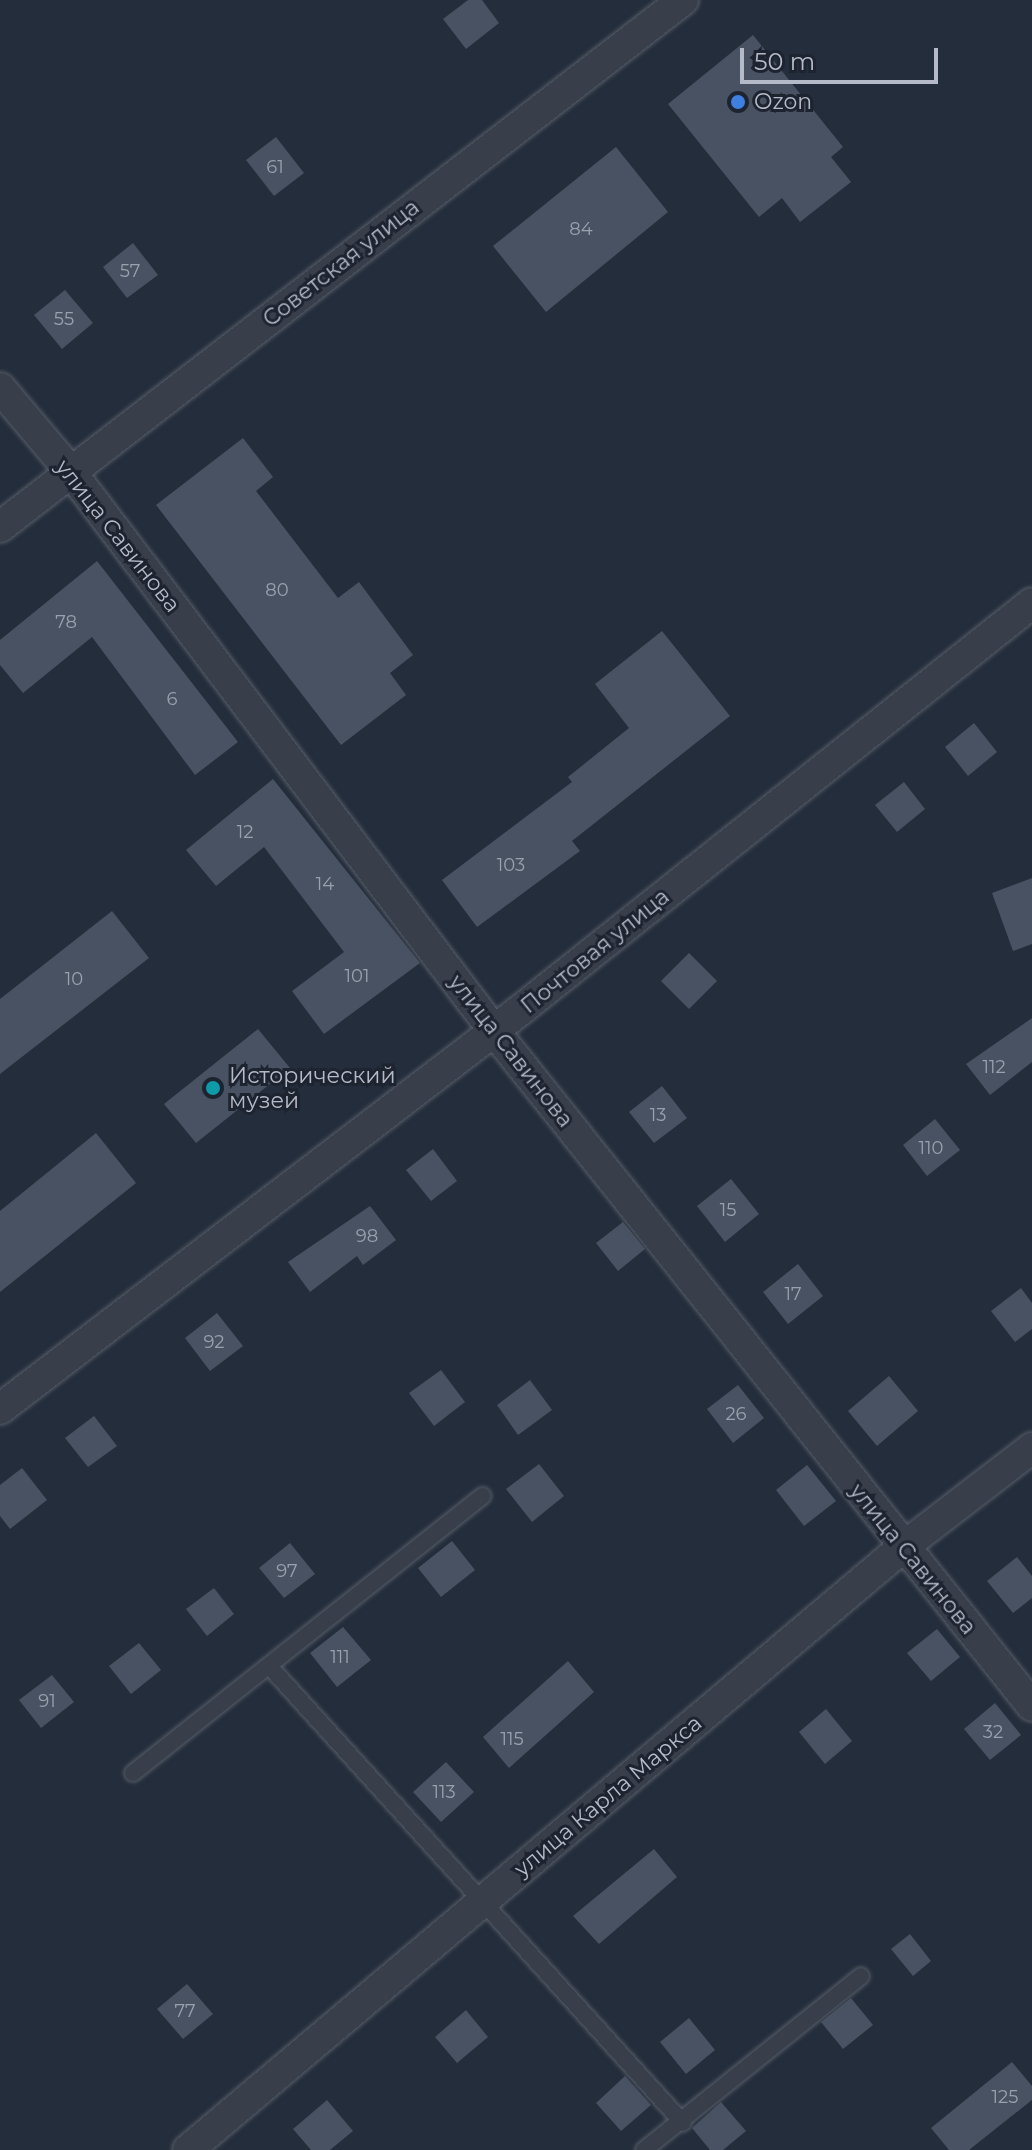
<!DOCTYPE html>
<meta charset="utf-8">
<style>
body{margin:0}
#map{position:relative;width:1032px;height:2150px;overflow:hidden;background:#242d3b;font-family:Montserrat,sans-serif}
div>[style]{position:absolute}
.building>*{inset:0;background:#485262}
.roads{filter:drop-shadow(0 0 2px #565d69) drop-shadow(0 0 2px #565d69)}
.lane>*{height:16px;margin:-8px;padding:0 8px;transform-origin:8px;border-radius:8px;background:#383f4b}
.street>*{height:30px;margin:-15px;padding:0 15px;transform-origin:15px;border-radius:15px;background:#383f4b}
.dots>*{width:22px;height:22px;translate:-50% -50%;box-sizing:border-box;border:4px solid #1d2430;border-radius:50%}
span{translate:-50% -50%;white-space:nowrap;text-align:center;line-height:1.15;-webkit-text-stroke:6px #1d2430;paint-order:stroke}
.number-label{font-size:18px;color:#99a0ae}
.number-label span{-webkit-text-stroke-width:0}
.poi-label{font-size:22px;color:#b4bac7}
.left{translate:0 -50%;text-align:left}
.street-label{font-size:22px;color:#b4bac7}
.scale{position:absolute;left:740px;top:48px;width:198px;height:36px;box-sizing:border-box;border:4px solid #b4bac7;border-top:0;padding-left:10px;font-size:24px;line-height:28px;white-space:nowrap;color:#b4bac7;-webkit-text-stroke:6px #1d2430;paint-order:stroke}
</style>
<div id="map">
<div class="building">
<i style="clip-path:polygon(468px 0,482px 0,499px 23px,466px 49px,443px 19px)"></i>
<i style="clip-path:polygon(753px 35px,843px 147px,831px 157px,851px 182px,800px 222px,782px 198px,759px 217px,668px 104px)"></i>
<i style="clip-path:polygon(276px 137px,304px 173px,274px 196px,246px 160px)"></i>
<i style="clip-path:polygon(616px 147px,668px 212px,546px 312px,493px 246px)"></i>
<i style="clip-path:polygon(133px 243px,158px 275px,127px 298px,103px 267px)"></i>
<i style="clip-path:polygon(65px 290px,93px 323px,62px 349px,34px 315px)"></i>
<i style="clip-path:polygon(243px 438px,273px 477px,256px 491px,338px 598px,359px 582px,413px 655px,390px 673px,406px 695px,341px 745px,156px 505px)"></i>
<i style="clip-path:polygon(97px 561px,238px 742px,195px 775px,92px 637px,23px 693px,0 665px,0 640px)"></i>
<i style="clip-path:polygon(662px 631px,730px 716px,572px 841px,580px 851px,477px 927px,442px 880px,572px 782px,568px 777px,629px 728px,595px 684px)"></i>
<i style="clip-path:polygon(974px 723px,997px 752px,968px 776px,945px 747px)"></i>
<i style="clip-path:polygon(273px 779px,420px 963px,324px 1034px,292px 991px,344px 952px,264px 847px,216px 886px,186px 850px)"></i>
<i style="clip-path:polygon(904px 782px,925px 809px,897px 832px,875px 805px)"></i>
<i style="clip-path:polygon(1032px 878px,1032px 944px,1013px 951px,992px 893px)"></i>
<i style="clip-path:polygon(112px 911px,149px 958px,0 1074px,0 999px)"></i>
<i style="clip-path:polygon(689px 953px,717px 981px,689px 1009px,661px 981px)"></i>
<i style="clip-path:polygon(1032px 1018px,1032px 1062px,990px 1095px,966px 1064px)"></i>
<i style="clip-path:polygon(258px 1029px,290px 1068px,196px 1143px,164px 1104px)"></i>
<i style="clip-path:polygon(662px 1086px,687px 1118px,654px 1143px,629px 1112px)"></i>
<i style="clip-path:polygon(935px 1119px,960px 1150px,927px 1176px,903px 1145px)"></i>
<i style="clip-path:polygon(96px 1133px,136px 1183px,0 1292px,0 1211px)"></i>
<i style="clip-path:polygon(433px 1149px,457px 1181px,431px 1201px,406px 1170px)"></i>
<i style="clip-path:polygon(731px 1179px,759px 1214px,725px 1242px,697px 1206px)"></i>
<i style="clip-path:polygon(370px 1206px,396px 1240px,363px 1265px,357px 1256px,310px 1292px,288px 1262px)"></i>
<i style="clip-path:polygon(623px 1222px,645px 1249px,618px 1271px,596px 1243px)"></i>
<i style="clip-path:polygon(798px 1264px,823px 1296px,788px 1324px,763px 1292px)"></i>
<i style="clip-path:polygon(1021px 1288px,1032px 1303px,1032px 1329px,1015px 1342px,991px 1311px)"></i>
<i style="clip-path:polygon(217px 1313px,243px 1346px,210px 1371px,185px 1338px)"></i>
<i style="clip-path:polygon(441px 1370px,465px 1402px,434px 1426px,409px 1393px)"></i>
<i style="clip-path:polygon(889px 1376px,918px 1411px,877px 1446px,848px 1411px)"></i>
<i style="clip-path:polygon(530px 1380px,552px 1410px,518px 1435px,497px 1405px)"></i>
<i style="clip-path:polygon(738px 1385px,764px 1418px,733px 1443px,707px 1409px)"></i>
<i style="clip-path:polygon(94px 1416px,117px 1446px,88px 1467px,65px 1438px)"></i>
<i style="clip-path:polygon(539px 1464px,564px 1496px,532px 1522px,506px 1489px)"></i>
<i style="clip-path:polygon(807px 1465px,836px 1501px,804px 1526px,776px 1490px)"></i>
<i style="clip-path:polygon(22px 1468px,47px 1500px,10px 1529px,0 1516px,0 1485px)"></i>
<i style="clip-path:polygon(452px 1541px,475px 1570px,441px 1597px,418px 1568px)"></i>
<i style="clip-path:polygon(290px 1543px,315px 1574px,284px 1598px,259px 1568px)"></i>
<i style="clip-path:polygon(1017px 1557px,1032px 1576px,1032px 1598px,1013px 1613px,987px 1581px)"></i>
<i style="clip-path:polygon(214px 1588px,234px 1614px,207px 1636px,186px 1609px)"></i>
<i style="clip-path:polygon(343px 1627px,371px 1660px,337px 1687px,310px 1653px)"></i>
<i style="clip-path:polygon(937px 1629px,960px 1657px,931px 1681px,907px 1653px)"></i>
<i style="clip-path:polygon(139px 1643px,161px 1670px,131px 1694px,109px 1666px)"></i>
<i style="clip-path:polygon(568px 1661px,594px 1692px,509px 1768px,483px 1737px)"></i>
<i style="clip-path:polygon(52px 1675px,74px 1702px,41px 1728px,19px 1700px)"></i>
<i style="clip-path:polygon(995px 1703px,1021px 1735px,990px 1760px,964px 1729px)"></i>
<i style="clip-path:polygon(826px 1709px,852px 1741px,825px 1764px,799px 1732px)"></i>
<i style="clip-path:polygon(446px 1762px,474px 1792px,441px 1822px,413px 1792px)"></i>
<i style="clip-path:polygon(654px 1849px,677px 1877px,599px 1944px,573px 1916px)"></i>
<i style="clip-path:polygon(910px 1934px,931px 1961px,913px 1976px,891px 1949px)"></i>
<i style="clip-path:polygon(187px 1984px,213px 2014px,183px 2039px,157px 2009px)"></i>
<i style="clip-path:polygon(851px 1998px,873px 2025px,843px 2049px,821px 2022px)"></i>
<i style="clip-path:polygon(466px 2010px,488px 2037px,457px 2063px,435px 2037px)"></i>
<i style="clip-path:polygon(689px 2018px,715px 2050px,686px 2074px,660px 2042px)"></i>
<i style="clip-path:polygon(1012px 2062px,1032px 2086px,1032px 2100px,969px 2150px,949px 2150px,931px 2128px)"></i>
<i style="clip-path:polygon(625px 2076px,651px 2105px,621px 2131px,596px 2103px)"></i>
<i style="clip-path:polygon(327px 2100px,353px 2131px,330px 2150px,311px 2150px,293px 2129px)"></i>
<i style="clip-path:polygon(721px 2102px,746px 2131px,723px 2150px,710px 2150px,692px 2128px)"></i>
</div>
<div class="roads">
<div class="lane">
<i style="left:270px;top:1667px;width:615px;rotate:47.83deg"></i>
<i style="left:133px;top:1773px;width:446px;rotate:-38.4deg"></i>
<i style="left:644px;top:2150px;width:278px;rotate:-38.7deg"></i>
</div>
<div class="street">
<i style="left:0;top:388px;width:110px;rotate:49.8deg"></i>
<i style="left:71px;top:472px;width:701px;rotate:52.88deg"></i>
<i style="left:494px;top:1031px;width:863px;rotate:51.44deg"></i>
<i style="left:0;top:527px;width:863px;rotate:-37.65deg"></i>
<i style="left:0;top:1409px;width:622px;rotate:-37.42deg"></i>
<i style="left:494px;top:1031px;width:687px;rotate:-38.5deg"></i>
<i style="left:188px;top:2150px;width:934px;rotate:-40.14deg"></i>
<i style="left:902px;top:1548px;width:164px;rotate:-37.6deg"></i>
</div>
</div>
<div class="dots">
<i style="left:738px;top:102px;background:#3f7fe0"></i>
<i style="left:213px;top:1088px;background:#0f9aa8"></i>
</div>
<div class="number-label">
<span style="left:275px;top:167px">61</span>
<span style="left:581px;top:229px">84</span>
<span style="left:130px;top:271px">57</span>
<span style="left:64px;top:319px">55</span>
<span style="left:277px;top:590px">80</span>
<span style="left:66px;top:622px">78</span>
<span style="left:172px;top:699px">6</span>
<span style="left:245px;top:832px">12</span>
<span style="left:511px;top:865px">103</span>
<span style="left:325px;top:884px">14</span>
<span style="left:357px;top:976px">101</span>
<span style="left:74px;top:979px">10</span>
<span style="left:994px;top:1067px">112</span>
<span style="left:658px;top:1115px">13</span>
<span style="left:931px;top:1148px">110</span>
<span style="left:728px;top:1210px">15</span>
<span style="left:367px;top:1236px">98</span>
<span style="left:793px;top:1294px">17</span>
<span style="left:214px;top:1342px">92</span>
<span style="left:736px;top:1414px">26</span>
<span style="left:287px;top:1571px">97</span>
<span style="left:340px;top:1657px">111</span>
<span style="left:47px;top:1701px">91</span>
<span style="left:993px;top:1732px">32</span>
<span style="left:512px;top:1739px">115</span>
<span style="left:444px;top:1792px">113</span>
<span style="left:185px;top:2011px">77</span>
<span style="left:1005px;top:2097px">125</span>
</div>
<div class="poi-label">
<span class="left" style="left:754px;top:102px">Ozon</span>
<span class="left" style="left:229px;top:1088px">Исторический<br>музей</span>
</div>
<div class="street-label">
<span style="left:341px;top:263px;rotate:-38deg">Советская улица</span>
<span style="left:118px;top:536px;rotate:52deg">улица Савинова</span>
<span style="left:595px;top:951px;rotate:-39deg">Почтовая улица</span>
<span style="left:511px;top:1051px;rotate:52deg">улица Савинова</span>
<span style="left:913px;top:1559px;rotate:51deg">улица Савинова</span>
<span style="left:608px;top:1796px;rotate:-40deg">улица Карла Маркса</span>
</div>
<div class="scale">50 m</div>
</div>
